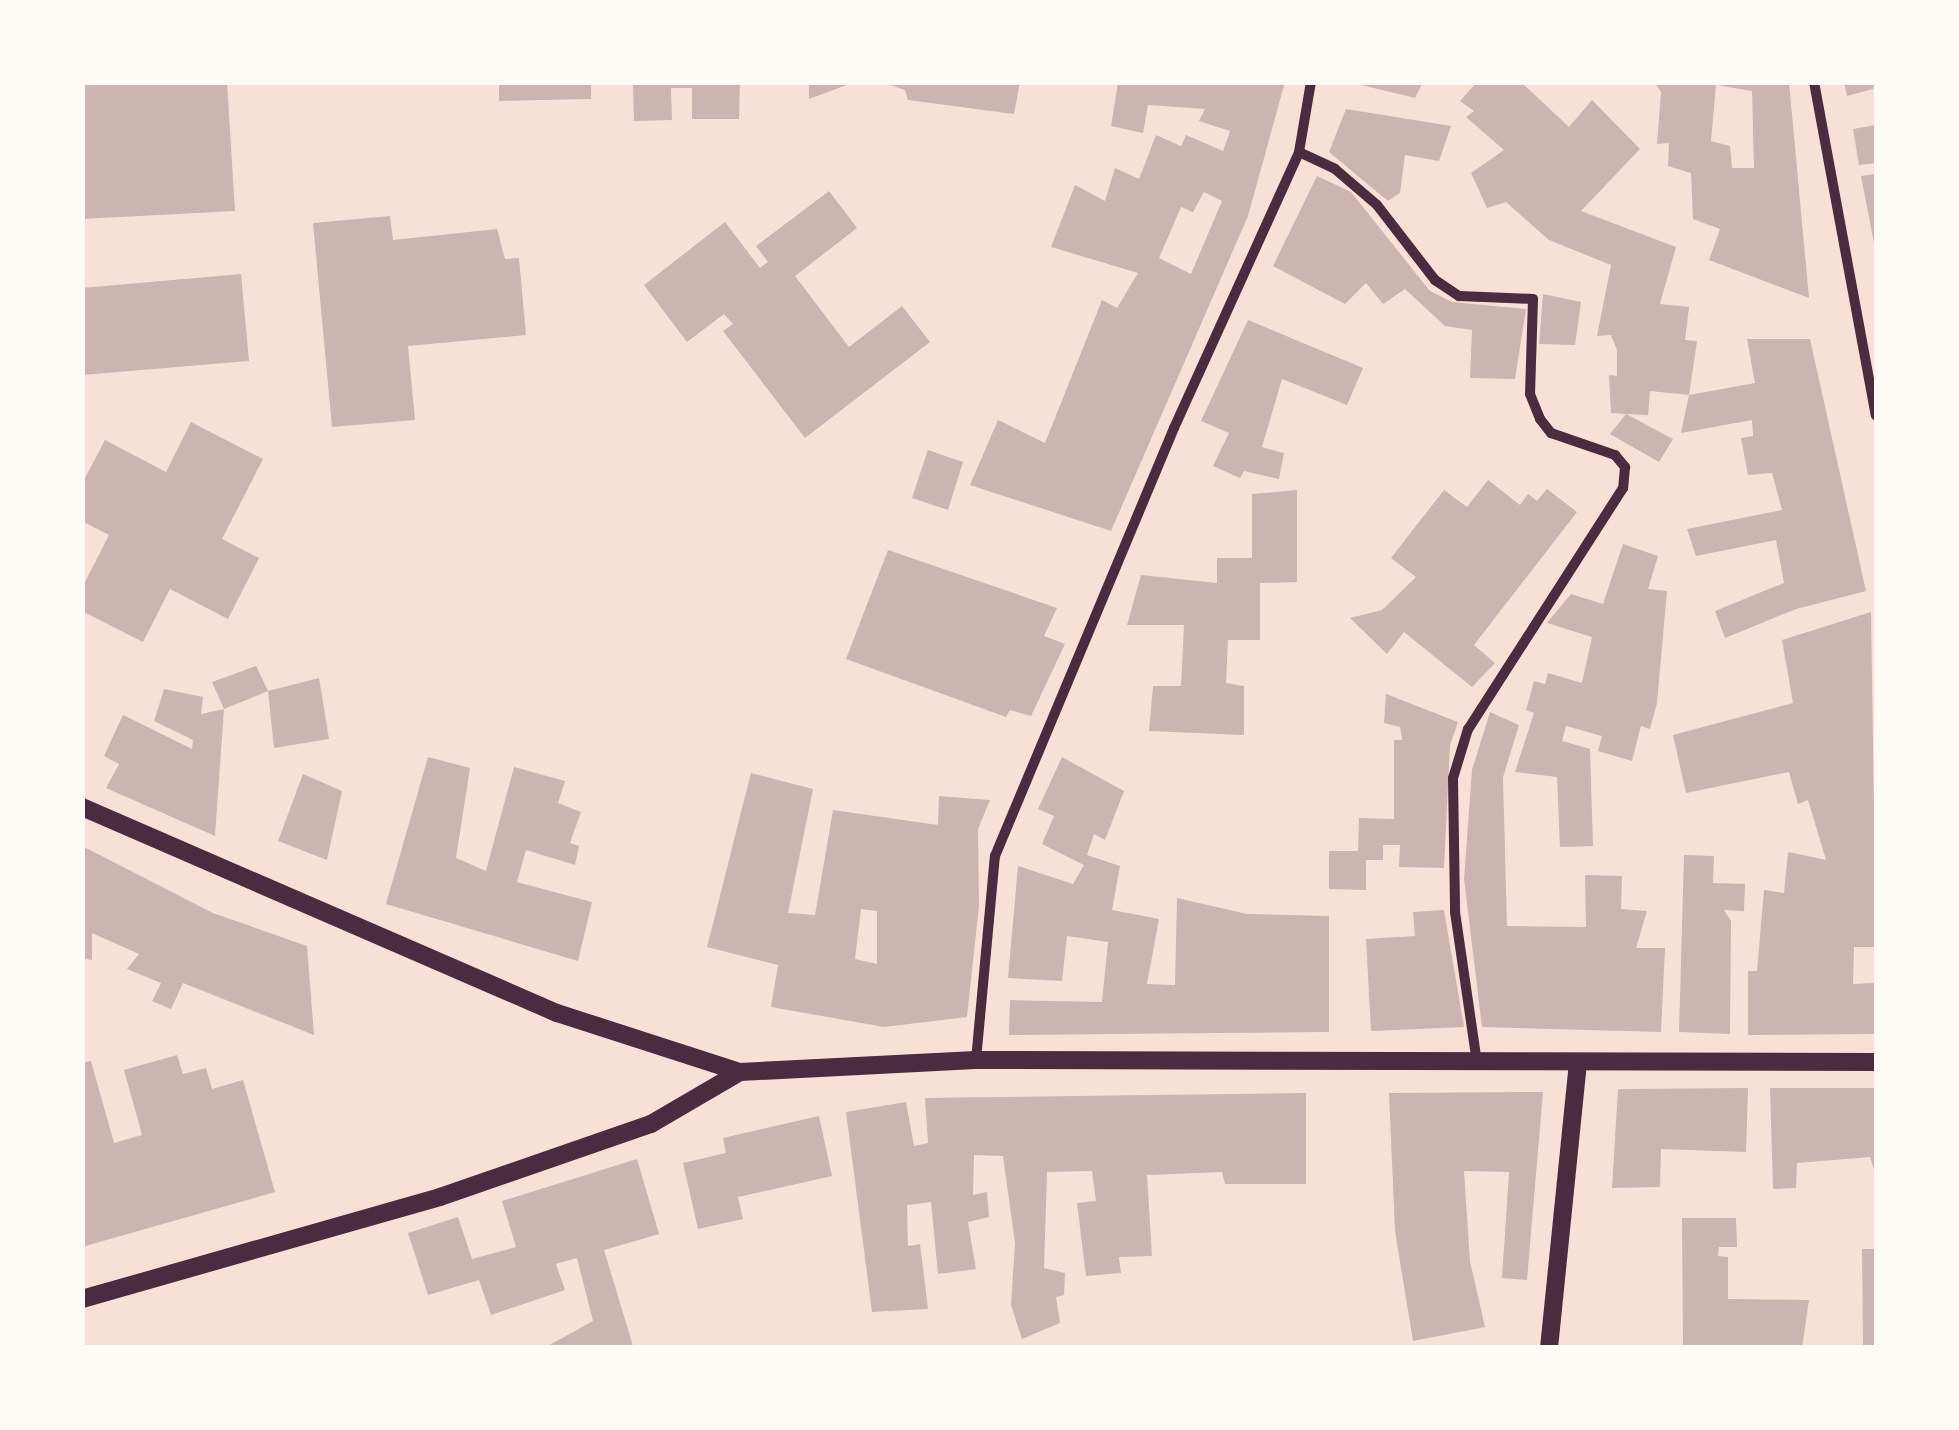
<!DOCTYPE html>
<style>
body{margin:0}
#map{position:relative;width:1959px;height:1430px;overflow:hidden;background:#f7e1d7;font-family:Karla,sans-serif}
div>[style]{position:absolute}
.building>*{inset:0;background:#ccb4b1}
.minor>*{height:10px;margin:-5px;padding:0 5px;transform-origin:5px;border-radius:5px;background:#4a2c40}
.tertiary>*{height:18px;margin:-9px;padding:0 9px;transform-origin:9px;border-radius:9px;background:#4a2c40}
span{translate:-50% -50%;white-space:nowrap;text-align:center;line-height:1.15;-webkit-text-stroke:9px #fffaf5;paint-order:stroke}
.frame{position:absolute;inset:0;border:85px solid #fffaf5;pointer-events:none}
</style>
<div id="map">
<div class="building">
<i style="clip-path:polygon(82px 82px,227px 82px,235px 211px,82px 219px)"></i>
<i style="clip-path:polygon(499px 82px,591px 82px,591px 99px,499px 101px)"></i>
<i style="clip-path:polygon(633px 82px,740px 82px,739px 119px,692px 119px,692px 88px,671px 88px,672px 120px,634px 121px)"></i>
<i style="clip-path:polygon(809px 82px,852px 82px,852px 83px,809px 99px)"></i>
<i style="clip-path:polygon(881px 82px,1020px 82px,1014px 114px,908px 100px,905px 90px)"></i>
<i style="clip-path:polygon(evenodd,1118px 82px,1285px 82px,1248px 216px,1111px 531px,970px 485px,998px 420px,1045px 443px,1102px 300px,1117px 308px,1138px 273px,1051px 247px,1075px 185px,1105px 201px,1115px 168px,1139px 179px,1156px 135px,1181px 146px,1186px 135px,1223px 151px,1230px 131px,1199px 121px,1205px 109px,1148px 105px,1143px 133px,1111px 126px,1118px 82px,1204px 192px,1222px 201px,1191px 274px,1159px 258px,1181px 207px,1193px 212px,1204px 192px)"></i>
<i style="clip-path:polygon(1349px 82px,1423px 82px,1415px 98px)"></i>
<i style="clip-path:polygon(1477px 82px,1521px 82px,1569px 127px,1592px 100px,1640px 149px,1581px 211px,1676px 247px,1660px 304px,1689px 307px,1685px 340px,1697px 341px,1689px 395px,1755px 383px,1747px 339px,1810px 339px,1866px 591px,1796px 609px,1725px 638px,1715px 611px,1784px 583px,1776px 540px,1696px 556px,1687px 529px,1782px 510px,1772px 473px,1748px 475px,1741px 438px,1753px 436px,1752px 420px,1681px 433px,1689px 395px,1650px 391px,1648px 415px,1626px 414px,1673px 439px,1659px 462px,1610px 434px,1626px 414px,1611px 413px,1609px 375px,1617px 376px,1617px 350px,1611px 335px,1597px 336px,1611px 265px,1549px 240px,1506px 202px,1487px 208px,1471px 173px,1504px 150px,1466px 117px,1474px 111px,1460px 101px)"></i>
<i style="clip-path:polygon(evenodd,1654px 82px,1789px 82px,1809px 298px,1709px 260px,1720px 229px,1693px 219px,1691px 173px,1668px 166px,1669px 143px,1657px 144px,1661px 92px,1654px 82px,1716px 85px,1752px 91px,1754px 168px,1732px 168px,1730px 146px,1711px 141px,1716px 85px)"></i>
<i style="clip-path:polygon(1844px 82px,1876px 82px,1876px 88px,1847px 96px)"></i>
<i style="clip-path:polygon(1346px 109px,1451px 126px,1439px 161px,1405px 155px,1400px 193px,1388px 201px,1329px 152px)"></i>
<i style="clip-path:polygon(1876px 125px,1876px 163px,1859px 165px,1853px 129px)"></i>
<i style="clip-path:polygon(1876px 174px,1876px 248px,1875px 248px,1861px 176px)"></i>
<i style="clip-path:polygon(1317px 176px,1351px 192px,1430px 291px,1452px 302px,1526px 309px,1515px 379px,1470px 378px,1472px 330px,1445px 326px,1405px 289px,1383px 304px,1366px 283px,1345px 304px,1273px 266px)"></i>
<i style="clip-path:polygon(829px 191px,857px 228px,795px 276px,849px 347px,902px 306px,930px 342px,805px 438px,723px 331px,733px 324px,724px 314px,687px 342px,644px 285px,725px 222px,760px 268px,768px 262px,756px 246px)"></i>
<i style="clip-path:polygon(390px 216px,393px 240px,497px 229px,505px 259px,519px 258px,526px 335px,408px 346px,415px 420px,332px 427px,313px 223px)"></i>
<i style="clip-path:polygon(241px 274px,249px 361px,82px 375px,82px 288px)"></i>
<i style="clip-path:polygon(1543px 294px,1581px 302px,1575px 345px,1539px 344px)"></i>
<i style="clip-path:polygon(1248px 320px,1363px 368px,1347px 405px,1282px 379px,1262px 447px,1284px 453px,1279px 479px,1244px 471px,1240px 478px,1213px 466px,1229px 433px,1201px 421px)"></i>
<i style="clip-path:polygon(191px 422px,263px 459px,222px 539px,259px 558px,228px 619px,170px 589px,143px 642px,82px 611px,82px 588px,109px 535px,82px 521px,82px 484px,105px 440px,166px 472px)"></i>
<i style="clip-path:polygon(928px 450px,963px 462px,948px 510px,912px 498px)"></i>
<i style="clip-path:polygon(1488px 480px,1520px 505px,1528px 494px,1537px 501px,1547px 489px,1577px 512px,1474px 645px,1495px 663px,1472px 687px,1404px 632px,1387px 654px,1350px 618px,1382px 610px,1416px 577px,1391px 558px,1444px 490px,1467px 507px)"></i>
<i style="clip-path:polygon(1297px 490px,1297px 582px,1260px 583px,1260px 640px,1228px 640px,1226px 683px,1244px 686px,1244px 735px,1149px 731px,1153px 686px,1181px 686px,1184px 625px,1127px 625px,1141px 575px,1217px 583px,1217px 558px,1252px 558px,1252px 494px)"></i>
<i style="clip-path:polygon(1623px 544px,1658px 556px,1648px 589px,1667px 591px,1657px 703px,1650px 729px,1641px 726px,1632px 761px,1598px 751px,1602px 736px,1566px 726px,1562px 741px,1590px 749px,1593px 846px,1560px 847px,1557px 777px,1515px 772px,1534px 713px,1526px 710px,1534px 681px,1545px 684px,1548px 673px,1582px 683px,1592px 637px,1547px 623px,1571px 594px,1603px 604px)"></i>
<i style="clip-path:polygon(888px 550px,1057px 608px,1044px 636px,1065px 644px,1031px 716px,1010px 710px,1006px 717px,846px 659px)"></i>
<i style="clip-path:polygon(1871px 612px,1876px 947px,1854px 947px,1853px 984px,1876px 983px,1876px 1034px,1748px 1035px,1748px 971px,1757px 971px,1764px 890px,1784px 893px,1788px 852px,1826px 860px,1808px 800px,1798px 804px,1789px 772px,1686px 793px,1673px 735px,1793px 703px,1782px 640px)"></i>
<i style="clip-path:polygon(256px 666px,268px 691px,224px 709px,215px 836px,106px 788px,119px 764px,104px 756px,123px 715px,192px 749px,193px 740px,154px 721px,164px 689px,203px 697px,201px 714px,224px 709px,212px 682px)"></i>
<i style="clip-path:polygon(319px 678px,329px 739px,274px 748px,268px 691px)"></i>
<i style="clip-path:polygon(1386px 694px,1458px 722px,1450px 745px,1444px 868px,1399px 867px,1400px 845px,1383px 845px,1383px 860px,1366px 860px,1366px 890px,1329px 889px,1329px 851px,1358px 851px,1359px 818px,1394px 819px,1394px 740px,1402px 740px,1400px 727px,1384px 723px)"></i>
<i style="clip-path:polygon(1490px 712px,1519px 725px,1503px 777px,1507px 926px,1586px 927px,1585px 875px,1622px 876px,1621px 909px,1647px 911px,1636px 948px,1665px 948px,1661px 1032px,1482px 1027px,1464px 879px,1472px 770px)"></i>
<i style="clip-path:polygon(428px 757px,470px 768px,456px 858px,486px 871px,514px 767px,565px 781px,558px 803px,581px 812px,570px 843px,579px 846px,575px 865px,526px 850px,517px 882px,592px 902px,578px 961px,386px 904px)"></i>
<i style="clip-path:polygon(1062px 757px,1124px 791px,1105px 840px,1094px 834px,1087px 855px,1120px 866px,1112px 910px,1159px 919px,1147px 984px,1175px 985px,1177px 898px,1247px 914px,1329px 916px,1329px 1032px,1009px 1035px,1010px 1000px,1102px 1002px,1108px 942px,1067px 936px,1062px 981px,1008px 978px,1018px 866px,1073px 884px,1084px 865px,1042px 844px,1054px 816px,1038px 809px)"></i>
<i style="clip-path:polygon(evenodd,751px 773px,813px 789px,788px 913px,815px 915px,833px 810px,938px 825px,939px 796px,990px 800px,978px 829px,979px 906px,967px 1017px,884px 1027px,771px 1007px,778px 965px,707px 947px,751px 773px,861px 909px,877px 911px,877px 964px,855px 959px,861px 909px)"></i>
<i style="clip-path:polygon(303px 774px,342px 791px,327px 860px,278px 841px)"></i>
<i style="clip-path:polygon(82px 846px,213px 913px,307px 946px,314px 1035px,183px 983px,171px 1009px,152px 1001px,161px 983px,127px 969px,139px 954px,92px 933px,92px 960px,82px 958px)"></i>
<i style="clip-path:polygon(1684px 855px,1714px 856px,1713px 883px,1745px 884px,1744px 911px,1724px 910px,1731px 921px,1730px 1034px,1679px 1032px)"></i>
<i style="clip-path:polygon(1444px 910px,1464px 1027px,1371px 1031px,1366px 939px,1415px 936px,1413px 912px)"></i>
<i style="clip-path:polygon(177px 1055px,183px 1074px,206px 1068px,212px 1089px,243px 1080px,275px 1192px,82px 1247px,82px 1063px,91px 1061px,114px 1143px,142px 1135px,124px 1070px)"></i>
<i style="clip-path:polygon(1748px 1088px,1746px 1152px,1661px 1149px,1660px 1187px,1612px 1188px,1618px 1089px)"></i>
<i style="clip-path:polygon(1770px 1088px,1876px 1088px,1876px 1176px,1870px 1157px,1797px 1163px,1796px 1188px,1773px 1189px)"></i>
<i style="clip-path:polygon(1543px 1092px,1527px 1280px,1502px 1278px,1509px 1172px,1464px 1171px,1470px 1261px,1485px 1327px,1413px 1341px,1395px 1231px,1389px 1093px)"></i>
<i style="clip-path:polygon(1306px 1093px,1306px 1184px,1225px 1184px,1222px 1172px,1147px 1175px,1152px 1256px,1119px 1257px,1121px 1273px,1086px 1276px,1077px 1203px,1096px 1201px,1092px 1171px,1047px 1172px,1044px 1268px,1065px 1273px,1064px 1295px,1056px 1297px,1060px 1323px,1022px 1339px,1011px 1305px,1015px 1243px,1003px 1156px,974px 1155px,973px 1195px,987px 1192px,989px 1217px,968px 1222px,976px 1269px,938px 1274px,931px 1202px,907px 1205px,908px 1246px,920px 1244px,928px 1309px,872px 1312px,846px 1112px,906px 1102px,914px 1146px,928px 1143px,925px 1098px)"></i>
<i style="clip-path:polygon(819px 1116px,832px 1176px,738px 1197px,743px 1219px,698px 1229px,683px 1163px,726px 1153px,723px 1138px)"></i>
<i style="clip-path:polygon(637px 1159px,659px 1234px,604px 1250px,633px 1346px,544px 1348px,593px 1321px,577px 1258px,556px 1264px,565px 1290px,491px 1315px,479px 1280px,428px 1295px,408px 1233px,458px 1217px,472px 1259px,516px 1247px,502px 1201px)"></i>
<i style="clip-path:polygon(1682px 1218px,1736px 1218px,1737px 1247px,1719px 1247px,1718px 1256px,1728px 1257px,1728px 1299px,1809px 1300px,1802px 1348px,1683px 1348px)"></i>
<i style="clip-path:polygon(1862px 1249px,1876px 1249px,1876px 1348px,1863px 1348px)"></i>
</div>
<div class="minor">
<i style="left:1814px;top:82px;width:339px;rotate:79.5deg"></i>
<i style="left:1299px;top:152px;width:40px;rotate:25deg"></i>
<i style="left:1335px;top:169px;width:55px;rotate:40.6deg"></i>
<i style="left:1377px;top:205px;width:95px;rotate:52.3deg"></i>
<i style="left:1435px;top:280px;width:29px;rotate:34deg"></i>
<i style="left:1459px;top:296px;width:74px;rotate:2.3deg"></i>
<i style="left:1533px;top:299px;width:95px;rotate:91.8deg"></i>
<i style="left:1530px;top:394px;width:27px;rotate:68deg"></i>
<i style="left:1540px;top:419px;width:18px;rotate:52deg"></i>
<i style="left:1551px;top:433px;width:68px;rotate:19deg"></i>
<i style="left:1615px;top:455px;width:16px;rotate:50deg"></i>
<i style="left:1625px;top:467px;width:21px;rotate:95deg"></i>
<i style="left:1623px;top:488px;width:287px;rotate:122.7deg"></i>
<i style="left:1468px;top:729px;width:51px;rotate:107deg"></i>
<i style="left:1453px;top:778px;width:134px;rotate:89.1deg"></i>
<i style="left:1455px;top:912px;width:153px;rotate:81.7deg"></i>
<i style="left:976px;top:1060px;width:205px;rotate:-84.7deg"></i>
<i style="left:995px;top:856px;width:464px;rotate:-67.3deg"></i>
<i style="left:1174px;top:428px;width:303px;rotate:-65.6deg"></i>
<i style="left:1299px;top:152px;width:71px;rotate:-80.3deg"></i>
</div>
<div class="tertiary">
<i style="left:82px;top:807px;width:518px;rotate:23.45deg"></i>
<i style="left:557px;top:1013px;width:192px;rotate:17.9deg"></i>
<i style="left:740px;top:1072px;width:236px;rotate:-2.9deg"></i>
<i style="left:976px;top:1060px;width:900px;rotate:0.13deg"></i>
<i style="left:82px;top:1299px;width:372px;rotate:-15.9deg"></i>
<i style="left:440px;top:1197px;width:223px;rotate:-19.1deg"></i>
<i style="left:651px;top:1124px;width:103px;rotate:-30.3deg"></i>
<i style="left:1549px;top:1348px;width:285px;rotate:-84.2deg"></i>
</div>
<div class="frame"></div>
</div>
